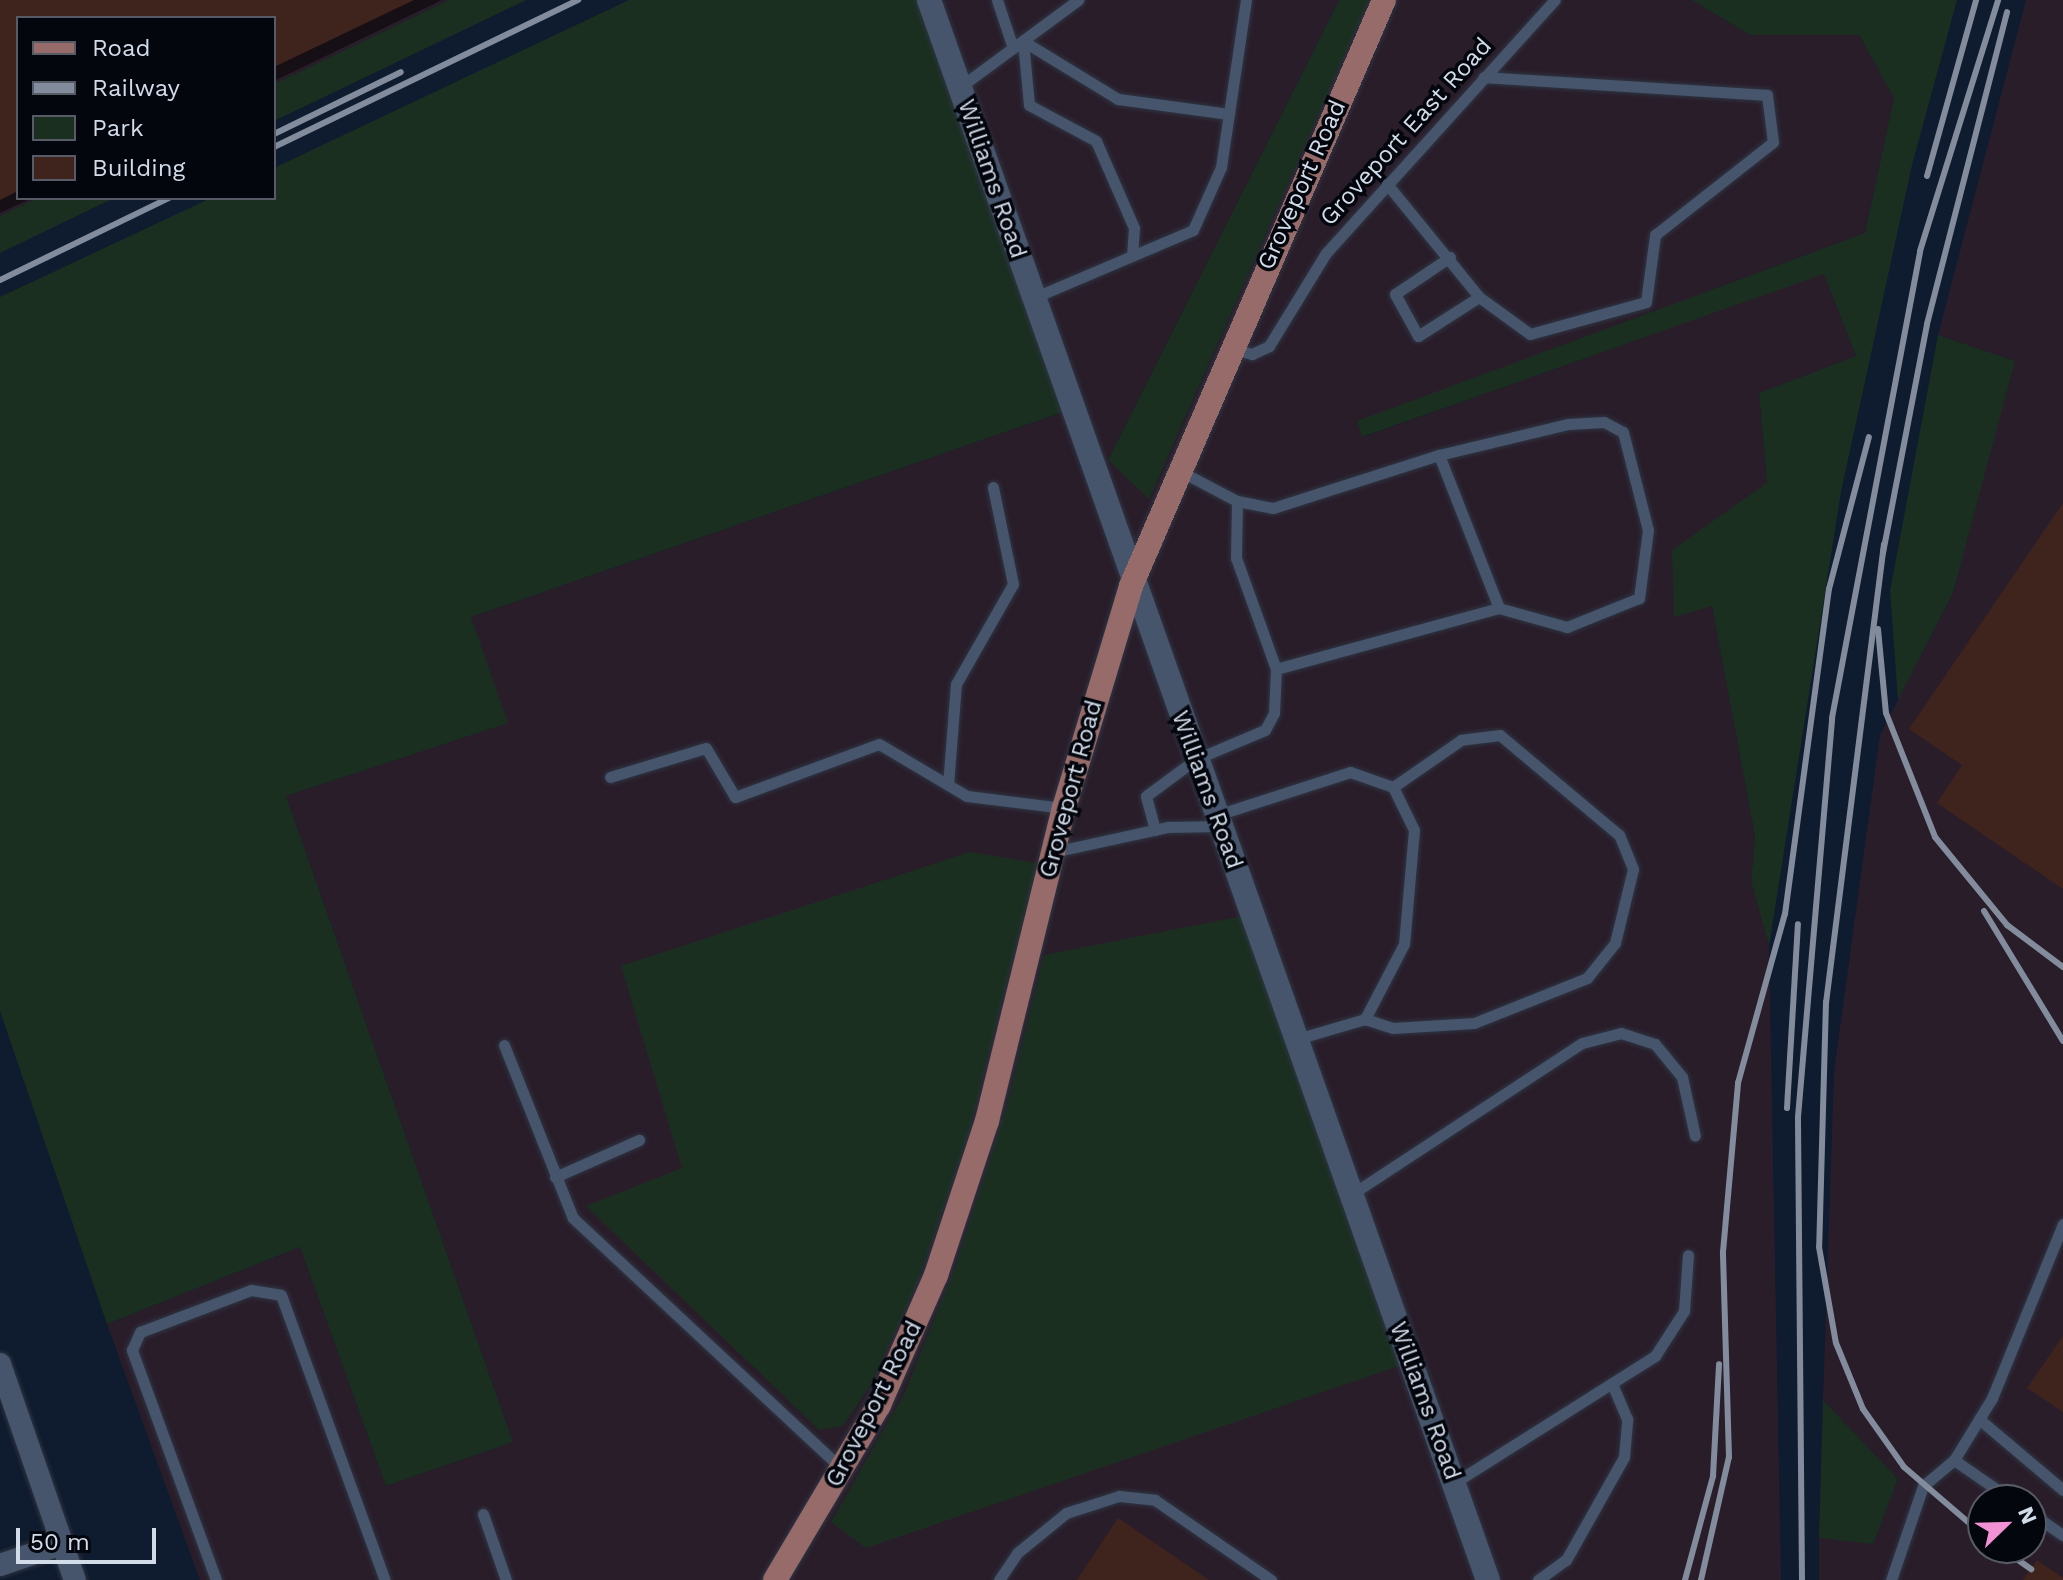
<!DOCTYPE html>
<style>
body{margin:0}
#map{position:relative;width:2063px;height:1580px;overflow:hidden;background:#0f1b2e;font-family:"Work Sans",sans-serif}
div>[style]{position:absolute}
.industrial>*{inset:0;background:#2a1d2a}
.green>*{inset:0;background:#1b2f21}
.shadow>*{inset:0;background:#0007}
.building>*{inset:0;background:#3f241e}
.roads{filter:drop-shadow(0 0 2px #2e3543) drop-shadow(0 0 2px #2e3543)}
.service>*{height:11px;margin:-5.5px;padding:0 5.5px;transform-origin:5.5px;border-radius:5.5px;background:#46556b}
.minor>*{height:22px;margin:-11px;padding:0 11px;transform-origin:11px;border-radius:11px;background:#46556b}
.secondary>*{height:24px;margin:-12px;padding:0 12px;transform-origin:12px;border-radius:12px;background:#46556b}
.primary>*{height:24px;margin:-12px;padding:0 12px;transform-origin:12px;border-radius:12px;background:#966b6a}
.rail>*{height:6px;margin:-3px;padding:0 3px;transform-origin:3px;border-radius:3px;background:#828c9c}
span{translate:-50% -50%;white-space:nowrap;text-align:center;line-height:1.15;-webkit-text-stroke:7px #03060d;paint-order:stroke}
.street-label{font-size:24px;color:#d2dbe8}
.legend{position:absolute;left:16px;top:16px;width:260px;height:184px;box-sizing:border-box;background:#03060d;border:2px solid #565b65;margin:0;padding:10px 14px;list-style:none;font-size:24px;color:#d2dbe8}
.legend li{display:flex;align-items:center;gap:16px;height:40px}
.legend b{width:40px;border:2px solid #565b65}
.north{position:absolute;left:1967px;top:1484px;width:80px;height:80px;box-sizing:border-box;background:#03060d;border:2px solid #565b65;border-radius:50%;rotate:67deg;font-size:22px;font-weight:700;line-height:32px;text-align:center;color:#d2dbe8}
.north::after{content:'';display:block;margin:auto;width:28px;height:36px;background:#f391d5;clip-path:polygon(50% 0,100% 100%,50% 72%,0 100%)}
.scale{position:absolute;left:16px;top:1528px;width:140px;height:36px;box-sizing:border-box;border:4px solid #d2dbe8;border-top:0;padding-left:10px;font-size:24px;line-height:28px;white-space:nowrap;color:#d2dbe8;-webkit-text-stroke:6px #03060d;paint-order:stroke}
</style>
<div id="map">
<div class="industrial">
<i style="clip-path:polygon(0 0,449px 0,274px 84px,274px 18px,18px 18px,18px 198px,38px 198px,0 216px)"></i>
<i style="clip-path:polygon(918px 0,1339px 0,1108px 460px,1369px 0,1692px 0,1750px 35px,1859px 35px,1894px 98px,1865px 233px,1357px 422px,1363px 437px,1824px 273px,1856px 356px,1759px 393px,1767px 483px,1675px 617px,1712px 605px,1755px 836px,1751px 881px,1769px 946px,1781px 1580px,200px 1580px,107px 1324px,300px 1247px,386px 1486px,513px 1442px,286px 796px,507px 723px,471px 617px,1063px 412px)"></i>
<i style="clip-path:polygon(evenodd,2026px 0,2063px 0,2063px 1580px,1819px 1580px,1819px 1538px,1873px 1543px,1898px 1479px,1823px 1400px,1834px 1072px,1880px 735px,1953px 593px,2014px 361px,1938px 335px,2026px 0,1983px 1500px,2031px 1500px,2031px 1548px,1983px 1548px,1983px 1500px)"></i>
</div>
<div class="green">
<i style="clip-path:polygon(449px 0,526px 0,274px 121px,274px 84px)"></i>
<i style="clip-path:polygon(629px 0,918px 0,1063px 412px,471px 617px,508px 723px,286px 796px,513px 1442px,386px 1486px,300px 1247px,107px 1324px,0 1011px,0 297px,211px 198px,274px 198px,274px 168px)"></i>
<i style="clip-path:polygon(1339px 0,1369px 0,1149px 499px,1108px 460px)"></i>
<i style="clip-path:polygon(1692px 0,1957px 0,1912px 165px,1841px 492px,1769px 946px,1751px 881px,1755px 836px,1712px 606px,1674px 617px,1672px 550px,1767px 483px,1759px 393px,1856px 356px,1824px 274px,1362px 437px,1357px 421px,1865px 233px,1894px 98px,1859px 35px,1750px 35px)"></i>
<i style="clip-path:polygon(38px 198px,114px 198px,0 253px,0 216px)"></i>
<i style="clip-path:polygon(1938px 335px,2015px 361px,1953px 593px,1898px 700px,1890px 591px)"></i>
<i style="clip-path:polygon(970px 852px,1037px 863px,969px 1133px,918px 1282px,872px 1383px,843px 1426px,819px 1430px,586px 1206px,682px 1168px,621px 966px)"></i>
<i style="clip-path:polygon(1243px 916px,1402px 1365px,866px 1548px,831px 1522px,904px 1394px,954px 1270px,1007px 1105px,1044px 955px)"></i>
<i style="clip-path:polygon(1823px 1400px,1898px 1479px,1873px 1544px,1819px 1538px)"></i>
</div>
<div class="shadow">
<i style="clip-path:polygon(0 0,442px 0,274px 81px,274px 18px,18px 18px,18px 198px,32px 198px,0 213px)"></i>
</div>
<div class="building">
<i style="clip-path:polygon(0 0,414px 0,274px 67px,274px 18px,18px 18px,18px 191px,0 200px)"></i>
<i style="clip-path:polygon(2063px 503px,2063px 889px,1937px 803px,1962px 765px,1909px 729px)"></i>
<i style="clip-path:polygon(2063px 1336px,2063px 1412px,2027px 1388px)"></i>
<i style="clip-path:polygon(1118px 1518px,1209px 1580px,1077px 1580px)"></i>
<i style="clip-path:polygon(2037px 1560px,2063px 1578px,2063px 1580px,2023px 1580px)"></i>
</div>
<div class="roads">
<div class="service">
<i style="left:997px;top:0;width:51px;rotate:71.6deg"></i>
<i style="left:1023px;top:41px;width:64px;rotate:84.6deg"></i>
<i style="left:1029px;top:105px;width:76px;rotate:28.2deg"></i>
<i style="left:1096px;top:141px;width:95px;rotate:66.4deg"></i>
<i style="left:1134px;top:228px;width:27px;rotate:94deg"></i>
<i style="left:1023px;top:41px;width:111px;rotate:31.4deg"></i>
<i style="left:1118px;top:99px;width:112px;rotate:7.7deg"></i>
<i style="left:960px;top:87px;width:147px;rotate:-36.4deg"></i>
<i style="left:1387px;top:184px;width:146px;rotate:50.8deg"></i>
<i style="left:1479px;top:297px;width:63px;rotate:36deg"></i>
<i style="left:1530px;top:334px;width:120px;rotate:-15.4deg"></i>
<i style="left:1646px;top:302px;width:68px;rotate:-82.3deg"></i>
<i style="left:1655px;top:235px;width:150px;rotate:-38.2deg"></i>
<i style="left:1773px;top:142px;width:47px;rotate:-97.3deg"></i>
<i style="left:1767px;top:95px;width:284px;rotate:-176.4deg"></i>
<i style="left:1450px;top:257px;width:66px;rotate:146.1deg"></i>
<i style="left:1395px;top:294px;width:48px;rotate:61.3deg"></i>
<i style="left:1418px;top:336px;width:72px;rotate:-32.6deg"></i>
<i style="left:1033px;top:298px;width:174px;rotate:-23deg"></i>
<i style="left:1193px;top:230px;width:69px;rotate:-66deg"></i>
<i style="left:1221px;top:167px;width:169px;rotate:-81.5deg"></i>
<i style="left:1232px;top:348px;width:21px;rotate:17deg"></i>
<i style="left:1252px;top:354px;width:19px;rotate:-25deg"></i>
<i style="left:1269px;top:346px;width:109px;rotate:-58.5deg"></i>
<i style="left:1326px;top:253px;width:341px;rotate:-47.9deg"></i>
<i style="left:1439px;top:455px;width:133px;rotate:-13.5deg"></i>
<i style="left:1568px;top:424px;width:36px;rotate:-3deg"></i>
<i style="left:1604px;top:422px;width:21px;rotate:28deg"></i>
<i style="left:1623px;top:432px;width:101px;rotate:75.7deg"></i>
<i style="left:1648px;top:530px;width:69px;rotate:97.5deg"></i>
<i style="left:1639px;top:598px;width:78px;rotate:158.1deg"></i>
<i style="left:1567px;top:627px;width:71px;rotate:-164.4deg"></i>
<i style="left:1180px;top:471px;width:64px;rotate:27.8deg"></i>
<i style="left:1237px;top:501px;width:37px;rotate:11deg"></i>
<i style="left:1273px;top:508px;width:174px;rotate:-17.7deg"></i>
<i style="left:1439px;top:455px;width:164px;rotate:68.6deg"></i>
<i style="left:1499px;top:608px;width:231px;rotate:164.7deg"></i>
<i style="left:610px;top:777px;width:100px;rotate:-16.8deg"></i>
<i style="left:706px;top:748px;width:57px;rotate:59.4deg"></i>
<i style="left:735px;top:797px;width:153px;rotate:-20.2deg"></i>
<i style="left:879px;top:744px;width:102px;rotate:30.6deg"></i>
<i style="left:967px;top:796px;width:98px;rotate:7.1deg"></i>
<i style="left:948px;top:785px;width:101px;rotate:-85.5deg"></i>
<i style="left:956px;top:684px;width:115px;rotate:-60.3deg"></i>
<i style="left:1013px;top:584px;width:99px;rotate:-101.7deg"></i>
<i style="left:1217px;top:815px;width:140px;rotate:-17.9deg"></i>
<i style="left:1350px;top:772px;width:46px;rotate:19.2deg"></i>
<i style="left:1393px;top:787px;width:48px;rotate:64deg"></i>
<i style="left:1414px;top:830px;width:114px;rotate:95deg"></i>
<i style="left:1404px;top:944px;width:85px;rotate:117.5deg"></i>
<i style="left:1365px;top:1019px;width:71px;rotate:163.6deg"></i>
<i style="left:1155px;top:830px;width:35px;rotate:-105deg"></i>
<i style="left:1146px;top:796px;width:62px;rotate:-36.5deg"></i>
<i style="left:1196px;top:759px;width:75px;rotate:-22.8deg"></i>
<i style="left:1265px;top:730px;width:19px;rotate:-62deg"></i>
<i style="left:1274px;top:713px;width:44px;rotate:-87.4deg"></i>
<i style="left:1276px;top:669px;width:118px;rotate:-109.8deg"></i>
<i style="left:1236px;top:558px;width:57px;rotate:-89deg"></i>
<i style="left:1053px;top:852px;width:118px;rotate:-12.3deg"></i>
<i style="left:1168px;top:827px;width:52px;rotate:-1.1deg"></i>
<i style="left:1365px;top:1019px;width:29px;rotate:18deg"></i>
<i style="left:1393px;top:1028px;width:81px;rotate:-3.5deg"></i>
<i style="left:1474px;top:1023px;width:122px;rotate:-21.7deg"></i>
<i style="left:1587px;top:978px;width:45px;rotate:-51.3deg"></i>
<i style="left:1615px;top:943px;width:76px;rotate:-76.3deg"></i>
<i style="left:1633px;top:869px;width:37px;rotate:-112deg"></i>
<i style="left:1619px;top:835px;width:155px;rotate:-140deg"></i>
<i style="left:1500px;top:735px;width:39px;rotate:173deg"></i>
<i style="left:1461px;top:740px;width:83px;rotate:145.3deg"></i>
<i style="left:504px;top:1045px;width:186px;rotate:68.3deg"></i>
<i style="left:573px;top:1218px;width:369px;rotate:43deg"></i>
<i style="left:555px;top:1177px;width:92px;rotate:-23.8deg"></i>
<i style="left:1352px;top:1194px;width:275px;rotate:-33.3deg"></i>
<i style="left:1582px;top:1043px;width:40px;rotate:-14.4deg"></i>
<i style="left:1621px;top:1033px;width:36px;rotate:18deg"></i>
<i style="left:1655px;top:1044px;width:43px;rotate:50.7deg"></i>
<i style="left:1682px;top:1077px;width:60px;rotate:77.6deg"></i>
<i style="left:1979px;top:1419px;width:110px;rotate:40.2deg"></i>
<i style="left:1954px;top:1460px;width:70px;rotate:34.6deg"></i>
<i style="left:1454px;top:1483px;width:238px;rotate:-32.3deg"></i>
<i style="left:1655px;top:1356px;width:54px;rotate:-57.2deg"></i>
<i style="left:1684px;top:1311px;width:56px;rotate:-85.9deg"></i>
<i style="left:2031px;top:1513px;width:39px;rotate:35deg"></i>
<i style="left:483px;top:1514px;width:70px;rotate:70.8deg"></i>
<i style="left:216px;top:1580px;width:245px;rotate:-110.1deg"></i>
<i style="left:132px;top:1350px;width:20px;rotate:-66deg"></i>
<i style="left:140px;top:1332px;width:119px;rotate:-20.7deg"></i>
<i style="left:251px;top:1290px;width:30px;rotate:9deg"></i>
<i style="left:281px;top:1295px;width:303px;rotate:70deg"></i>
<i style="left:999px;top:1580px;width:32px;rotate:-56deg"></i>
<i style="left:1017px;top:1553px;width:63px;rotate:-39.2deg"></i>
<i style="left:1066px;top:1513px;width:56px;rotate:-17.8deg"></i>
<i style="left:1119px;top:1496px;width:36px;rotate:6deg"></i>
<i style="left:1155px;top:1500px;width:141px;rotate:34.6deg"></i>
<i style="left:1538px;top:1580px;width:34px;rotate:-36deg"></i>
<i style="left:1566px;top:1560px;width:118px;rotate:-60.6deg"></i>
<i style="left:1624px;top:1457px;width:38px;rotate:-85deg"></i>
<i style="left:1627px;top:1419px;width:39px;rotate:-113deg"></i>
<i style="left:1891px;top:1580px;width:99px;rotate:-71.2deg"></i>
<i style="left:1923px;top:1486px;width:40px;rotate:-40deg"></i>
<i style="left:1954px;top:1460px;width:73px;rotate:-58.5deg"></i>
<i style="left:1992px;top:1398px;width:188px;rotate:-67.8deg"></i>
</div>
<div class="minor">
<i style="left:0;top:1364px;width:229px;rotate:70.9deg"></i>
<i style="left:0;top:1565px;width:65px;rotate:-18.7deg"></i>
</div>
<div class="secondary">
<i style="left:929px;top:0;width:1676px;rotate:70.52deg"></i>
</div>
<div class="primary">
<i style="left:775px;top:1580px;width:204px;rotate:-59.3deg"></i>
<i style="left:879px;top:1405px;width:142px;rotate:-66.3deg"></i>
<i style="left:936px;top:1275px;width:162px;rotate:-71.7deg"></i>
<i style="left:987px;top:1121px;width:322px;rotate:-76.2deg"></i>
<i style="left:1064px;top:808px;width:232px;rotate:-73.2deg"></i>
<i style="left:1131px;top:586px;width:638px;rotate:-66.65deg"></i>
</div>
</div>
<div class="rail">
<i style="left:274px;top:134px;width:141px;rotate:-26deg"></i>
<i style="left:274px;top:147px;width:338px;rotate:-25.8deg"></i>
<i style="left:1927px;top:176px;width:183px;rotate:-74.4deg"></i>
<i style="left:0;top:280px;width:188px;rotate:-25.9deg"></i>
<i style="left:1884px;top:544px;width:462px;rotate:97.2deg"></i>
<i style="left:1826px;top:1002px;width:245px;rotate:91.6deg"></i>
<i style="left:1819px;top:1247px;width:97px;rotate:80deg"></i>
<i style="left:1836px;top:1343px;width:71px;rotate:67.8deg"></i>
<i style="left:1863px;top:1409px;width:71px;rotate:54.7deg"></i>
<i style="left:1904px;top:1467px;width:104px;rotate:40.7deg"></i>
<i style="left:1883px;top:553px;width:233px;rotate:-79.1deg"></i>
<i style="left:1927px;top:324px;width:322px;rotate:-75.6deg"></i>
<i style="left:1878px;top:629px;width:84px;rotate:84.6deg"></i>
<i style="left:1886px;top:713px;width:133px;rotate:68.4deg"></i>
<i style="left:1935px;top:837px;width:114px;rotate:50.7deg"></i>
<i style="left:2007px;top:925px;width:70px;rotate:36.9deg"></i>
<i style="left:1984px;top:911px;width:152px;rotate:58.7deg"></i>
<i style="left:1787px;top:1108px;width:184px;rotate:-86.6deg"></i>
<i style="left:2001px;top:1548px;width:37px;rotate:35deg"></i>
<i style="left:1685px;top:1580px;width:108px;rotate:-74.9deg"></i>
<i style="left:1713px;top:1476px;width:112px;rotate:-86.9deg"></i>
<i style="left:1701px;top:1580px;width:126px;rotate:-77.2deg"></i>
<i style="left:1729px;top:1457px;width:205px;rotate:-91.7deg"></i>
<i style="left:1723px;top:1252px;width:170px;rotate:-84.9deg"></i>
<i style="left:1738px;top:1083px;width:175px;rotate:-74.5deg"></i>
<i style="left:1785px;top:914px;width:328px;rotate:-82.3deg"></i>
<i style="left:1829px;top:589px;width:157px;rotate:-75.3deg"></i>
<i style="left:1802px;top:1580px;width:463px;rotate:-90.5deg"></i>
<i style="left:1798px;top:1117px;width:400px;rotate:-85.1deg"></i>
<i style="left:1832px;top:718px;width:475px;rotate:-79.3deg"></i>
<i style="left:1920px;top:251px;width:263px;rotate:-72.7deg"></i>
</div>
<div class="street-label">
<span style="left:1406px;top:132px;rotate:-48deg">Groveport East Road</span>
<span style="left:992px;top:179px;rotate:71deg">Williams Road</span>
<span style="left:1302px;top:185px;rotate:-66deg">Groveport Road</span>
<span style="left:1071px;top:789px;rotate:-75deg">Groveport Road</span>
<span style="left:1207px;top:790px;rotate:70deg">Williams Road</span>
<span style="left:1425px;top:1401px;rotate:70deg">Williams Road</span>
<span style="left:874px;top:1404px;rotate:-63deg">Groveport Road</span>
</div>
<ul class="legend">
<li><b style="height:10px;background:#966b6a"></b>Road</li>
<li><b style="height:10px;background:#828c9c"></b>Railway</li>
<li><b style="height:22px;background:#1b2f21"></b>Park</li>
<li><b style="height:22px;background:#3f241e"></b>Building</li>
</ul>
<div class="north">N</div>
<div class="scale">50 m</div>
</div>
